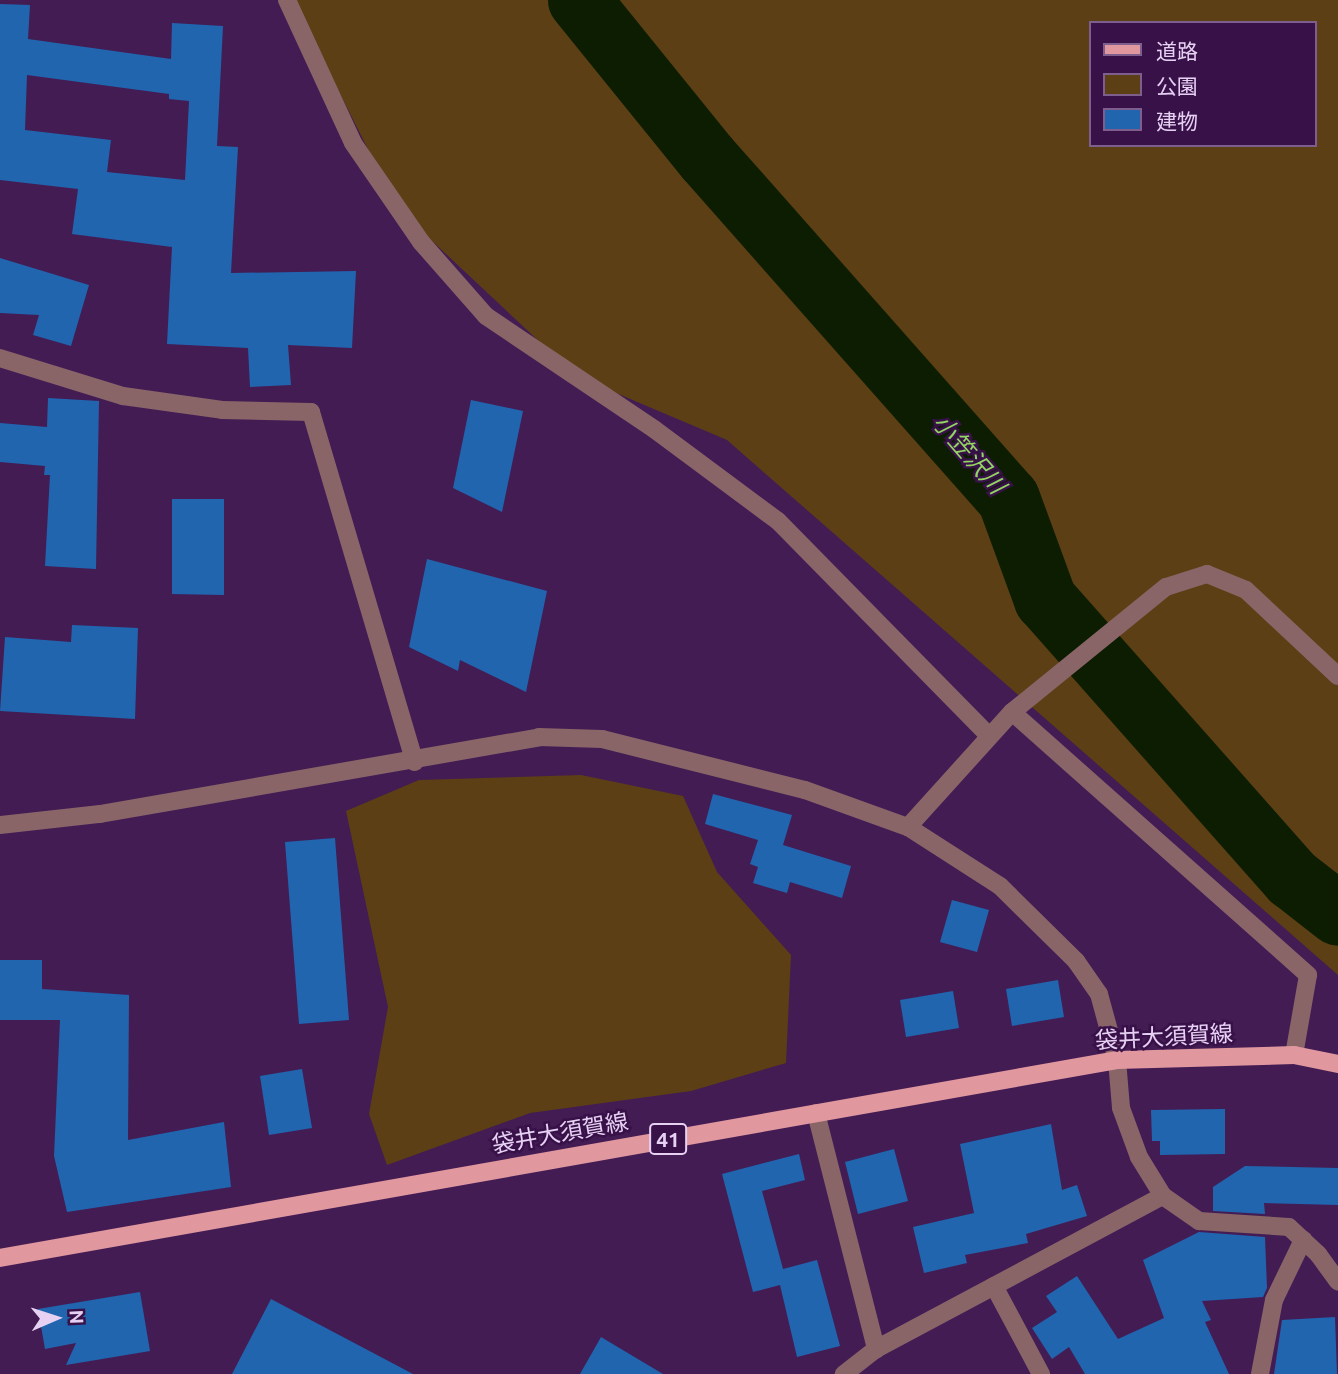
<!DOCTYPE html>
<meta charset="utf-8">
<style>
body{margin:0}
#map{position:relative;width:1338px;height:1374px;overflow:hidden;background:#431c54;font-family:Ubuntu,"Noto Sans JP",sans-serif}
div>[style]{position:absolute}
.green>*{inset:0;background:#5c3f14}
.river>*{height:63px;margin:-31.5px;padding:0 31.5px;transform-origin:31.5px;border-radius:31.5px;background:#0d1d02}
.building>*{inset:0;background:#2165af}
.minor>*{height:18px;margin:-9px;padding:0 9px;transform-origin:9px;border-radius:9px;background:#896568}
.major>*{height:18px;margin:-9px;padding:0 9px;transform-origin:9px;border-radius:9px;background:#e0979e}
span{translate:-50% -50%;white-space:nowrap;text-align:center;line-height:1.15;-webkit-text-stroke:5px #381149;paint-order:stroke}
.shield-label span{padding:2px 5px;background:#381149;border:2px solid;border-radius:5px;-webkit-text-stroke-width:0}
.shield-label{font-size:21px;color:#e7d1f3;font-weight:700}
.street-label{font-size:23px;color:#e7d1f3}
.water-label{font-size:24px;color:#92d661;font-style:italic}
.legend{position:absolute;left:1089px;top:21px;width:228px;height:126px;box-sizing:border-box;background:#381149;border:2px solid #7e5e8d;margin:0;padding:9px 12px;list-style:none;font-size:21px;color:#e7d1f3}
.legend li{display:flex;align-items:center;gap:14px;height:35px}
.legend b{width:35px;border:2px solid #7e5e8d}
.north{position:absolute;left:21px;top:1283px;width:70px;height:70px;-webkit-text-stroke:5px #381149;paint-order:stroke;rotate:87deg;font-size:19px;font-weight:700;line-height:28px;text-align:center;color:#e7d1f3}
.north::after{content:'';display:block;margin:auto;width:24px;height:32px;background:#e7d1f3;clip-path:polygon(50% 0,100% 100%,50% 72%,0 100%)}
</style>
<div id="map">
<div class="green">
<i style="clip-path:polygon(evenodd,293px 0,1338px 0,1338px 975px,727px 440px,576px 376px,398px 209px,293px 0,1091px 23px,1315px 23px,1315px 145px,1091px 145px,1091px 23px)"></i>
<i style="clip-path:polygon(581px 775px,683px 796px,717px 872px,791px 955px,786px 1063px,691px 1091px,530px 1113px,387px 1165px,369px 1114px,388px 1007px,346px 811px,419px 780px)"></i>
</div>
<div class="river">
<i style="left:579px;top:0;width:203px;rotate:51deg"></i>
<i style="left:707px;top:158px;width:454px;rotate:48.5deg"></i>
<i style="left:1008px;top:498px;width:108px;rotate:69.9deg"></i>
<i style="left:1045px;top:599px;width:373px;rotate:48.5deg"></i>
<i style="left:1292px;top:878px;width:58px;rotate:38deg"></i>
</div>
<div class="building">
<i style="clip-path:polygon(evenodd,0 4px,30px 5px,28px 39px,171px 59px,172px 23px,223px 26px,217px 146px,238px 147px,231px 273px,356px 271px,352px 348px,288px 345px,291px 385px,250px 387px,248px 348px,167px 344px,172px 247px,72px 234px,78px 189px,0 180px,0 4px,27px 75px,169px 94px,169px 99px,189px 101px,185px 180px,107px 172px,111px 140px,25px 130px,27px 75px)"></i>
<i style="clip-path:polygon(0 258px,89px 285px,71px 346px,33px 335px,39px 315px,0 313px)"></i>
<i style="clip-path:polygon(48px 398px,99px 401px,96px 569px,45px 566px,50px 475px,44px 475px,45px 466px,0 462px,0 423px,47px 427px)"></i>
<i style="clip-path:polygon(471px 400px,523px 411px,502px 512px,453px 488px)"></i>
<i style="clip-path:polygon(172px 499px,224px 499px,224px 595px,172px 594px)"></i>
<i style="clip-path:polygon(427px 559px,547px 591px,526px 692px,460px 660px,458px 671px,409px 647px)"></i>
<i style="clip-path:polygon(72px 625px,138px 628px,135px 719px,0 711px,5px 637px,71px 642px)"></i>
<i style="clip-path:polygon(713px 794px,792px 815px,783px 845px,851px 866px,842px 898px,790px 882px,787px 893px,753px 883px,758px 867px,750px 864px,758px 840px,705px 824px)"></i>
<i style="clip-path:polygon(335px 838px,349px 1020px,299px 1024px,285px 842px)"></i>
<i style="clip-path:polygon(952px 900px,989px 910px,977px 952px,940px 942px)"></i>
<i style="clip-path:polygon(0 960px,42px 960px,42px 989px,129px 995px,128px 1140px,224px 1122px,231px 1187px,67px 1212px,54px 1156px,60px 1020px,0 1020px)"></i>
<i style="clip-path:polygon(1058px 980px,1064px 1017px,1012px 1026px,1006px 989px)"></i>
<i style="clip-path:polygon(953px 991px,959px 1028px,906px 1037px,900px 1000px)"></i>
<i style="clip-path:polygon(302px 1069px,312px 1128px,269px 1135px,260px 1076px)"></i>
<i style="clip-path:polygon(1225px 1109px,1225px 1154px,1160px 1155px,1160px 1141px,1152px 1141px,1151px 1110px)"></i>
<i style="clip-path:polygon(1051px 1124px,1062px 1190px,1077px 1185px,1087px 1216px,1026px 1234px,1028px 1243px,965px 1255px,967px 1263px,924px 1273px,913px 1227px,974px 1213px,960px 1144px)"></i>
<i style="clip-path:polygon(894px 1149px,908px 1201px,858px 1214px,845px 1162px)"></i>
<i style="clip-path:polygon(799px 1154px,805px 1180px,762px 1191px,783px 1269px,817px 1260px,840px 1346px,797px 1357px,780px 1285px,753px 1292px,722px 1174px)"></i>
<i style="clip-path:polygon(1245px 1166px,1338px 1168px,1338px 1205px,1264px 1203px,1265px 1214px,1213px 1211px,1213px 1187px)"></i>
<i style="clip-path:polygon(1199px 1232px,1265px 1237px,1267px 1288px,1263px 1297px,1202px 1301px,1211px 1320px,1205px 1322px,1229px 1374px,1085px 1374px,1069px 1347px,1052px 1359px,1032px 1328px,1057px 1312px,1046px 1296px,1077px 1276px,1118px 1339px,1164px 1318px,1143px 1260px)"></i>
<i style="clip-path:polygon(140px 1292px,150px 1351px,66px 1365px,76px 1343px,45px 1349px,38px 1309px)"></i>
<i style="clip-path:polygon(271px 1299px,413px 1374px,232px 1374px)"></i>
<i style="clip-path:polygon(1335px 1317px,1337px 1374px,1274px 1374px,1282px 1320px)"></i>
<i style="clip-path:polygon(601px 1337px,663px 1374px,580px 1374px)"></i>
</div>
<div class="minor">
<i style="left:287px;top:0;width:157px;rotate:65.2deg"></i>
<i style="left:353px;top:143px;width:120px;rotate:55.5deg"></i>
<i style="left:421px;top:242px;width:98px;rotate:48.7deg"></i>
<i style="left:486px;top:316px;width:202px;rotate:33.9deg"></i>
<i style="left:654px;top:429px;width:154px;rotate:36.6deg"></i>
<i style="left:778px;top:521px;width:301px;rotate:45.5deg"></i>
<i style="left:0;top:358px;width:129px;rotate:17.2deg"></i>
<i style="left:123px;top:396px;width:100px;rotate:8deg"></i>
<i style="left:222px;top:410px;width:89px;rotate:1.3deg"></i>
<i style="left:311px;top:412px;width:365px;rotate:73.5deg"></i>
<i style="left:1012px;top:712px;width:396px;rotate:41.6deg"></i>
<i style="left:1308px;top:975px;width:81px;rotate:99.9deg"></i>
<i style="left:0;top:825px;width:101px;rotate:-6.3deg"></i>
<i style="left:100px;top:814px;width:446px;rotate:-9.9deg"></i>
<i style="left:539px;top:737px;width:63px;rotate:1.8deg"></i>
<i style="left:602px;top:739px;width:209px;rotate:14.1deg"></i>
<i style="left:805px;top:790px;width:109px;rotate:19.8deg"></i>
<i style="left:908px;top:827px;width:109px;rotate:32.7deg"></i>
<i style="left:1000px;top:886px;width:107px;rotate:44.6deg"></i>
<i style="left:1076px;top:961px;width:40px;rotate:55.1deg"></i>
<i style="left:1099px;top:994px;width:68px;rotate:74.7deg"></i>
<i style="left:1117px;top:1060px;width:48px;rotate:85.2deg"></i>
<i style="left:1121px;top:1108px;width:52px;rotate:69.8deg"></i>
<i style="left:1139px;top:1157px;width:46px;rotate:58.4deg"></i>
<i style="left:1163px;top:1196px;width:44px;rotate:34.8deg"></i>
<i style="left:1199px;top:1221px;width:90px;rotate:3.8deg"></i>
<i style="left:1289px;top:1227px;width:40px;rotate:43deg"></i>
<i style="left:1318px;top:1254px;width:34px;rotate:54deg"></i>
<i style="left:908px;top:827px;width:155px;rotate:-47.9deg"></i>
<i style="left:1012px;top:712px;width:198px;rotate:-39.1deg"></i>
<i style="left:1166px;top:587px;width:43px;rotate:-17.6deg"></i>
<i style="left:1207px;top:574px;width:42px;rotate:22.3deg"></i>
<i style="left:1246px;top:590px;width:126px;rotate:43.1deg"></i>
<i style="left:816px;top:1113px;width:244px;rotate:75.7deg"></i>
<i style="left:876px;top:1349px;width:41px;rotate:142deg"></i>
<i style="left:994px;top:1286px;width:100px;rotate:61.9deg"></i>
<i style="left:876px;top:1349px;width:325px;rotate:-28.1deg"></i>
<i style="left:1260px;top:1374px;width:75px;rotate:-79.3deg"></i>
<i style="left:1274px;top:1300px;width:67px;rotate:-64.2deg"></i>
</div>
<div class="major">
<i style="left:0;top:1258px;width:1134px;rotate:-10.05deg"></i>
<i style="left:1117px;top:1060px;width:177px;rotate:-1.6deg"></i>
<i style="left:1294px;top:1055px;width:45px;rotate:11.6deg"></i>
</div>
<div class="shield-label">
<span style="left:668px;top:1139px">41</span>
</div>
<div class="street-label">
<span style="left:1164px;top:1037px;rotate:-3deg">袋井大須賀線</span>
<span style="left:560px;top:1133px;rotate:-10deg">袋井大須賀線</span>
</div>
<div class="water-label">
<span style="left:969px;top:454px;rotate:49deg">小笠沢川</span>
</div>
<ul class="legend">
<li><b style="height:9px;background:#e0979e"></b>道路</li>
<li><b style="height:19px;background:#5c3f14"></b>公園</li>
<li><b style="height:19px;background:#2165af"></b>建物</li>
</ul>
<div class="north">N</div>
</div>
